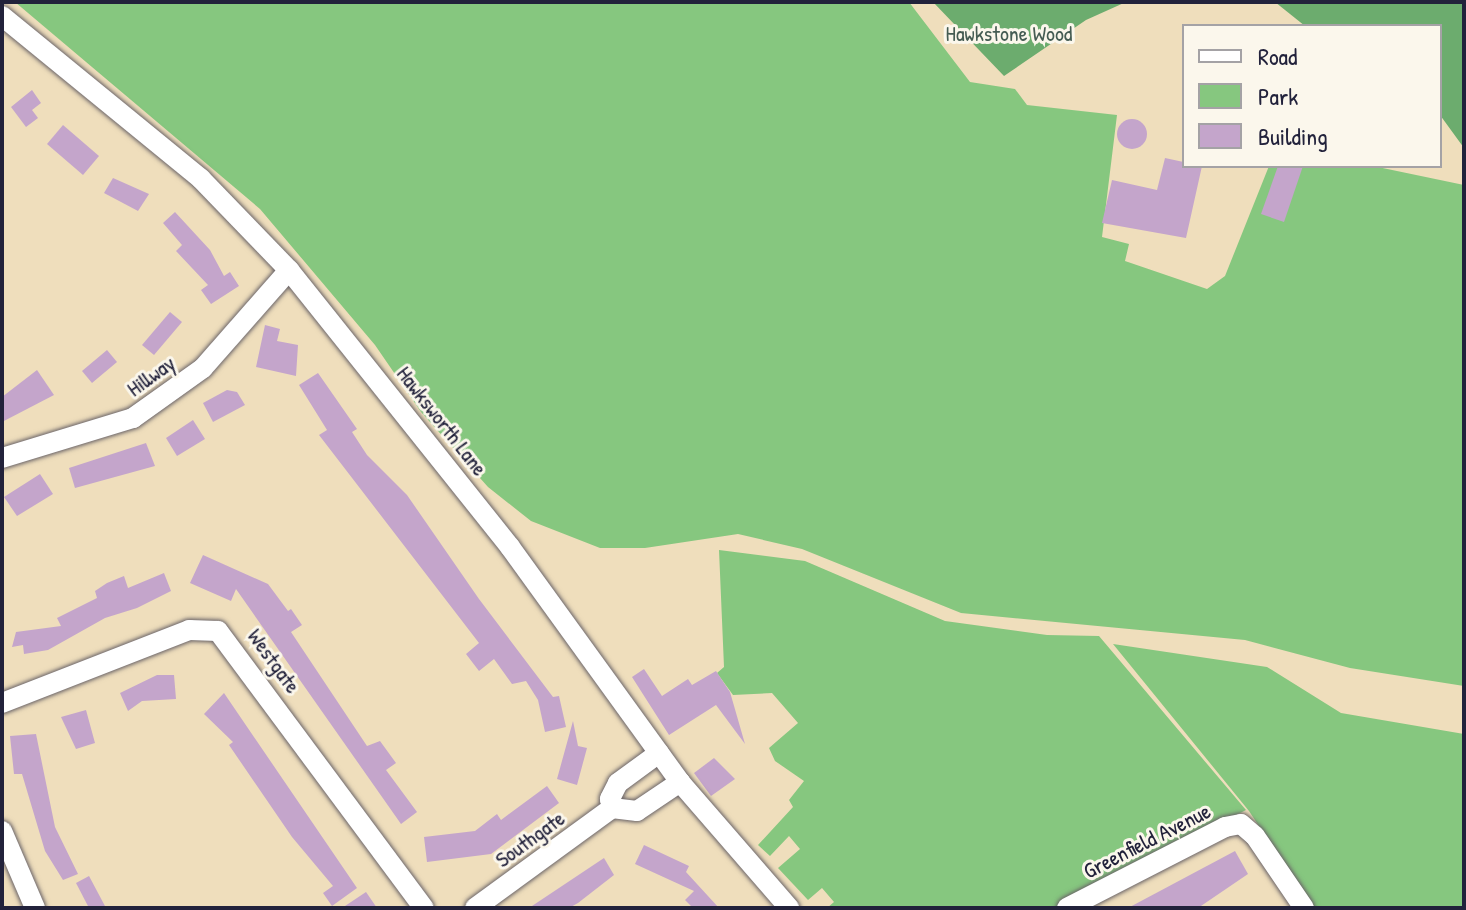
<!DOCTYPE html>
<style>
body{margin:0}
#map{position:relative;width:1466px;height:910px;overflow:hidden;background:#efdebc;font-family:"Patrick Hand",sans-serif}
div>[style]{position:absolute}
.green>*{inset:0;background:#86c77f}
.forest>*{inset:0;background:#6cac6e}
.building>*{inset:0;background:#c4a5cb}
.round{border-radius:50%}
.roads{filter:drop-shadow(0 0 2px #6a6468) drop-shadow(0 0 2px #6a6468)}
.minor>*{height:20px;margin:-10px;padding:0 10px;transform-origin:10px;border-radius:10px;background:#fff}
span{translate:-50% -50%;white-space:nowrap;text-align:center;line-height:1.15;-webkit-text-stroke:6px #fbf7ec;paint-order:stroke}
.park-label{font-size:22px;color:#455c53}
.street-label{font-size:22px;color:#22223b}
.frame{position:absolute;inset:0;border:4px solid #22223b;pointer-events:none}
.legend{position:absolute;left:1182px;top:24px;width:260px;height:144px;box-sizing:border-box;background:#fbf7ec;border:2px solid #a4a2a5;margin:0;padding:10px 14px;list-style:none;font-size:24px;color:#22223b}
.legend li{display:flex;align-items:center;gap:16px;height:40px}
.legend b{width:40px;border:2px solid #a4a2a5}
</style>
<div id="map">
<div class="green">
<i style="clip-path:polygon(15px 2px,909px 2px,970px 82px,1015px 89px,1027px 105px,1117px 115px,1102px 237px,1129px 244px,1125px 261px,1207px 289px,1225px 276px,1269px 166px,1373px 166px,1464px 185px,1464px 686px,1350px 668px,1245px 640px,961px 613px,802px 549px,738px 534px,645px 548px,600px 548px,531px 521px,488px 487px,421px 412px,375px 345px,260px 209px)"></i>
<i style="clip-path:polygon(719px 550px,805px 561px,945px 621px,1047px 635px,1099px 636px,1246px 810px,1054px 908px,827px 908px,834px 902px,822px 888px,808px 900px,778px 868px,800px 849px,789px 836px,770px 856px,758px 845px,793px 807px,789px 800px,804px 781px,775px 761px,769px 748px,798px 723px,772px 693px,733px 695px,717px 673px,724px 667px)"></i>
<i style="clip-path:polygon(1113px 644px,1267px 667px,1341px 713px,1464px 734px,1464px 908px,1313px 908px,1249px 811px)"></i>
</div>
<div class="forest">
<i style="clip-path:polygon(933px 2px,1126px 2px,1086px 20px,1004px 76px)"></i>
<i style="clip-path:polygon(1275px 2px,1464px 2px,1464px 148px,1440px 115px,1440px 26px,1305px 26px)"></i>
</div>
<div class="building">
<i style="clip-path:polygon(32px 90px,41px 103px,32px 110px,38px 118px,26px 127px,11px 107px)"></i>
<i class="round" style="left:1117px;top:119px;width:30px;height:30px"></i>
<i style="clip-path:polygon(63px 125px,99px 156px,83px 175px,47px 144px)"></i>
<i style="clip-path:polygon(1165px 158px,1202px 166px,1186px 238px,1102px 223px,1112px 180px,1157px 190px)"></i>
<i style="clip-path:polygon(1278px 166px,1303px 166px,1284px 222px,1261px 214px)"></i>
<i style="clip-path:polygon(113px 178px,149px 194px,138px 211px,104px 193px)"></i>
<i style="clip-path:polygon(175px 212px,210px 250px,224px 276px,230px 272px,239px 286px,211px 304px,201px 290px,208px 285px,176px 251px,182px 245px,163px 223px)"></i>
<i style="clip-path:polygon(170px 312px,182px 322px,154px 355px,142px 345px)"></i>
<i style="clip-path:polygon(265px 325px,280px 329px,277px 341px,298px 345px,296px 376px,256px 367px)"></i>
<i style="clip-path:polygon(107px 350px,117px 362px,92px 383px,82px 371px)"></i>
<i style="clip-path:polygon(37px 370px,54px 395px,2px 422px,2px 397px)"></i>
<i style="clip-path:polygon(318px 373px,357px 429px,352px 432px,367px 455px,407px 495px,479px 599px,553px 697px,559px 696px,566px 727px,545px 732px,538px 700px,526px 681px,512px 684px,494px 659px,479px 671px,466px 654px,479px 643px,319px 435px,327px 430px,299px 385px)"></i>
<i style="clip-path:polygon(227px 390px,237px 392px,245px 405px,213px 422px,203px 403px)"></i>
<i style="clip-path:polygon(193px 420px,205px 439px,177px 456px,166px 438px)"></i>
<i style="clip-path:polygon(146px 443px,155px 466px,75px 488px,69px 468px)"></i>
<i style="clip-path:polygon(40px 474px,53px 494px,17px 516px,4px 497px)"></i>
<i style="clip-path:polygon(203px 555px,268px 584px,288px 611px,291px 609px,302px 625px,291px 632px,367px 746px,380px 741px,396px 763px,386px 770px,417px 812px,401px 824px,236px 589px,231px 601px,190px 583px)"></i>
<i style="clip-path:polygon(164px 573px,171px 591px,137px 608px,105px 618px,48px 650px,24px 654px,23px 645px,12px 647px,16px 632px,61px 626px,57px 618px,97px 598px,95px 591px,107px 583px,124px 576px,128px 588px)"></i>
<i style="clip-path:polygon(644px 669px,662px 696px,688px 679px,692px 685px,716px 671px,730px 692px,745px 744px,716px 705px,669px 735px,632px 677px)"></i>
<i style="clip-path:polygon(157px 675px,174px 675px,176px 699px,142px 701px,128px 711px,120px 693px)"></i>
<i style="clip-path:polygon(224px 693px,357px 888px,332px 906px,323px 893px,333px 886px,292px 837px,229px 745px,233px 742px,204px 714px)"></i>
<i style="clip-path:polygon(86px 710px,95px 743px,76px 749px,61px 717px)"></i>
<i style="clip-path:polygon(573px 721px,578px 746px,587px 748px,577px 785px,557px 779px)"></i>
<i style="clip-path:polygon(36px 734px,55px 827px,78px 874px,63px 880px,45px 851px,22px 774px,14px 774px,10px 736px)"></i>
<i style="clip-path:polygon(714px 758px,735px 779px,711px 796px,694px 773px)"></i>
<i style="clip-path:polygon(547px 786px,559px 803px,491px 854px,427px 862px,424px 837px,475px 831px,497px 814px,501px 820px)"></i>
<i style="clip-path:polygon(644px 845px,689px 866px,686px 872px,719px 908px,693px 908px,685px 900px,694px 891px,635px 864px)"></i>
<i style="clip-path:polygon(1235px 851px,1248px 874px,1198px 908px,1128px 908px)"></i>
<i style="clip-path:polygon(604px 858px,614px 875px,578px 903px,569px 908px,529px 908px)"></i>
<i style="clip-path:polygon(89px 876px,106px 908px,89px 908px,76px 883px)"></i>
<i style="clip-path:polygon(366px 892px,377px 908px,342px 908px)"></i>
</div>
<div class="roads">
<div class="minor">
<i style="left:2px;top:16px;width:257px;rotate:39.3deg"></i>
<i style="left:201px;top:179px;width:127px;rotate:46deg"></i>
<i style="left:289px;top:270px;width:354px;rotate:51.4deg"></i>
<i style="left:510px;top:547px;width:290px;rotate:54.1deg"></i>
<i style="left:680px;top:782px;width:167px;rotate:49.1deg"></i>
<i style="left:2px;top:458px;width:137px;rotate:-17deg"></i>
<i style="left:133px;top:418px;width:86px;rotate:-35.5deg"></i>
<i style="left:203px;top:368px;width:130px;rotate:-48.7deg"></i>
<i style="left:2px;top:703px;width:201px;rotate:-21.3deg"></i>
<i style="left:189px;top:630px;width:29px;rotate:2deg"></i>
<i style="left:218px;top:631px;width:345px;rotate:53.4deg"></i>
<i style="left:659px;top:753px;width:51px;rotate:143.8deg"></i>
<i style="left:618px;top:783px;width:18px;rotate:117deg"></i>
<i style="left:610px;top:799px;width:9px;rotate:77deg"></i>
<i style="left:612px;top:808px;width:25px;rotate:7deg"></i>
<i style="left:637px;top:811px;width:52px;rotate:-34deg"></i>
<i style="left:2px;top:831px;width:84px;rotate:66.8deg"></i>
<i style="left:475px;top:908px;width:170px;rotate:-36.1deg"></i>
<i style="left:1067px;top:908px;width:178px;rotate:-27.1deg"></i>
<i style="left:1225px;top:827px;width:16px;rotate:-11deg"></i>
<i style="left:1241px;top:824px;width:18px;rotate:41deg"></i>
<i style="left:1255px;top:836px;width:87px;rotate:55.8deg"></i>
</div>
</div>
<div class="park-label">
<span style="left:1009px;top:34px">Hawkstone Wood</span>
</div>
<div class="street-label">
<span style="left:151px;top:376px;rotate:-36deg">Hillway</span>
<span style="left:442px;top:421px;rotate:52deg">Hawksworth Lane</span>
<span style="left:274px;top:661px;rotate:54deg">Westgate</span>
<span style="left:530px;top:839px;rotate:-36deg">Southgate</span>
<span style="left:1147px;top:841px;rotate:-27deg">Greenfield Avenue</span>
</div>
<div class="frame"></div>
<ul class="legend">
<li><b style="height:10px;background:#fff"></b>Road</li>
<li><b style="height:22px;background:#86c77f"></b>Park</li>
<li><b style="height:22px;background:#c4a5cb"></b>Building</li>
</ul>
</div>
